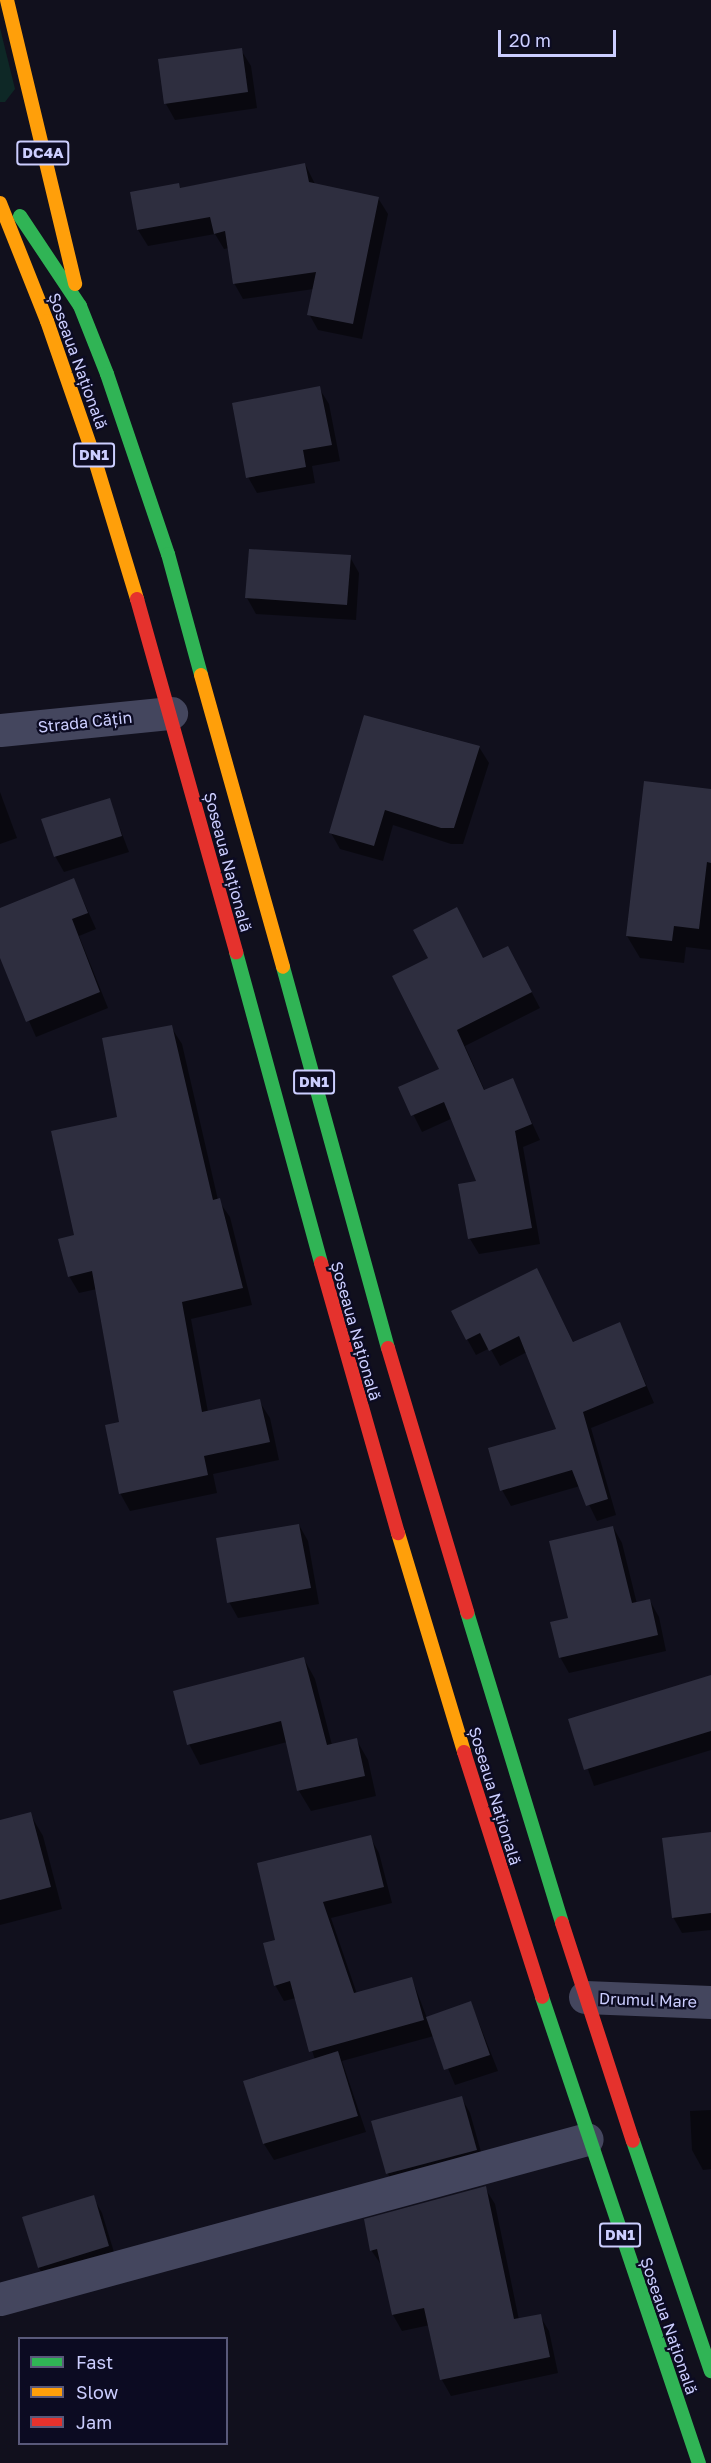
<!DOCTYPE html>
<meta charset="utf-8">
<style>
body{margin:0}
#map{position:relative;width:711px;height:2463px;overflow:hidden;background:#11101d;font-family:"Golos Text",sans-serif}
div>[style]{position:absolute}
.green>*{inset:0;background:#0e2826}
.shadow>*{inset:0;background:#0007}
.building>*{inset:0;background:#2e2e3f}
.street>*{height:33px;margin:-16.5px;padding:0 16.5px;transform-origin:16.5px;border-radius:16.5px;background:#44465e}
.fast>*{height:14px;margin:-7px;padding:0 7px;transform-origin:7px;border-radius:7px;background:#30b455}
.slow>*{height:14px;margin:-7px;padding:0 7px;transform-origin:7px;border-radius:7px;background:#ff9f0a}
.jam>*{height:14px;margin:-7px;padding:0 7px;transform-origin:7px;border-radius:7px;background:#e5322d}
span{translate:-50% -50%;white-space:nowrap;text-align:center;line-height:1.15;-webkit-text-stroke:4.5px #0c0b22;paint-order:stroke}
.shield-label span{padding:2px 4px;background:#0c0b22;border:2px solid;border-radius:4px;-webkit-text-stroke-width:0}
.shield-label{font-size:15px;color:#ccceff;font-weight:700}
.street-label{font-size:16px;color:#ccceff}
.legend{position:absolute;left:18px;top:2337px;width:210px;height:108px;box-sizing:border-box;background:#0c0b22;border:2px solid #59597a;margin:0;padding:8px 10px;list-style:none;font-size:18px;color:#ccceff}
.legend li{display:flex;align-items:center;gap:12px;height:30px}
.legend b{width:30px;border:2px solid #59597a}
.scale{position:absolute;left:498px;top:30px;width:118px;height:27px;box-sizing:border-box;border:3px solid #ccceff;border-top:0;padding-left:8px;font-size:18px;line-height:21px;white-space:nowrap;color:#ccceff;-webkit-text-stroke:4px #0c0b22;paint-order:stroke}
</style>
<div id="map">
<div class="green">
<i style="clip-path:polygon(0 28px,15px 89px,5px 102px,0 102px)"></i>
</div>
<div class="shadow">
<i style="clip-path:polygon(241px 50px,251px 66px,257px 108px,175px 120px,166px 104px)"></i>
<i style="clip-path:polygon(305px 164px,315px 184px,378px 198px,388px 214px,362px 339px,318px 330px,309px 314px,314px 289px,243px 299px,234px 283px,229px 248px,224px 249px,215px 234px,148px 246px,138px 230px,132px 193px,179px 185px,181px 189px)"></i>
<i style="clip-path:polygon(319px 388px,329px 404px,340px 461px,312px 466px,315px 483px,257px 493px,248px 477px)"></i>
<i style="clip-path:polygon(350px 557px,359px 573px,356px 620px,256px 614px,247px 598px)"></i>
<i style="clip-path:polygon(422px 730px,479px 747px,489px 763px,463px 844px,451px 844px,393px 825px,383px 861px,340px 849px,331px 833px)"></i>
<i style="clip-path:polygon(711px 790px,711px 950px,686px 947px,684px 963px,640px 958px,627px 936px)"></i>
<i style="clip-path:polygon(0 792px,17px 838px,0 844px)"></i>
<i style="clip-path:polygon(109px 800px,129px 852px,64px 872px,55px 856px)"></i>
<i style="clip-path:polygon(74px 880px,96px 929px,79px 936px,108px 1008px,36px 1037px,0 955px,0 910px)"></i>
<i style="clip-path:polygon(483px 960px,516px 963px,540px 1008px,465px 1046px,485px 1091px,512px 1080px,540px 1140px,523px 1147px,540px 1244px,479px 1254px,470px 1239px,479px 1182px,453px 1118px,422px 1132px,400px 1088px,441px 1070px)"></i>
<i style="clip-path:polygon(171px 1027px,182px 1044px,218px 1200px,230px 1217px,252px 1305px,191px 1319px,208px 1412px,259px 1401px,270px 1418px,279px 1460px,213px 1474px,217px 1493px,130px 1511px,120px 1493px,121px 1423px,97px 1289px,79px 1293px,69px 1276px,76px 1236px,119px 1118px)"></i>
<i style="clip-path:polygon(536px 1270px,574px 1343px,620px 1324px,654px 1403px,591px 1428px,616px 1515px,597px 1521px,580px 1486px,511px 1506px,502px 1490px,558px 1430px,527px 1352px,500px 1366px,490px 1348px,476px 1355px,467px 1339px)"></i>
<i style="clip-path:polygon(299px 1525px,308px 1541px,319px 1604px,238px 1618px,229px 1602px)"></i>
<i style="clip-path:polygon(613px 1527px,622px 1543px,637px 1604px,650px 1601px,659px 1617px,666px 1651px,569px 1673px,560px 1657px,570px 1619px)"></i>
<i style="clip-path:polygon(304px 1659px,315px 1679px,332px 1745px,356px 1739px,368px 1760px,376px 1796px,311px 1811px,299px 1791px,287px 1742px,200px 1765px,189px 1744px)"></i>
<i style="clip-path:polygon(711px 1676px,711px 1750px,594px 1786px,570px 1720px)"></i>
<i style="clip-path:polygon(30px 1814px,43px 1836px,62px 1909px,0 1925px,0 1822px)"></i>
<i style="clip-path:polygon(711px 1833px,711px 1930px,682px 1933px,673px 1917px)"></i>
<i style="clip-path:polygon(370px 1837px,379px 1853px,392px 1903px,331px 1918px,357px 1994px,412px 1979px,427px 2018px,471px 2003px,498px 2071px,455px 2085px,434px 2036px,342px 2061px,366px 2132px,274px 2160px,264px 2144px,245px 2082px,315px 2060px,296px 1998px,284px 2001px,275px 1985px,277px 1941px)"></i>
<i style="clip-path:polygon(461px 2097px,470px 2113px,485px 2166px,397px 2190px,388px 2174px,373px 2122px)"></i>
<i style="clip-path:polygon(711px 2110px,711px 2169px,703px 2170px,692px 2150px,690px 2111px)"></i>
<i style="clip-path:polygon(485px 2188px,495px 2204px,519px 2320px,540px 2316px,549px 2331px,558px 2373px,451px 2396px,442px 2380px,430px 2325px,402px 2331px,393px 2315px,382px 2266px,371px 2250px)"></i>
<i style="clip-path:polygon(93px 2197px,102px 2213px,117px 2262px,48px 2284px,39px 2268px,24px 2218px)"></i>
</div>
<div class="building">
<i style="clip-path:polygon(242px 48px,248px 92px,164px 104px,158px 59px)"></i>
<i style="clip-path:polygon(305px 163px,309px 182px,379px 197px,353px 324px,307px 315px,316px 272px,233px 284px,225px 231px,214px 234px,210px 217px,137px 230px,130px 192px,179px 183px,180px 188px)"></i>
<i style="clip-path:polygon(320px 386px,332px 445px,303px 450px,306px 467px,246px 478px,232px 403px)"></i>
<i style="clip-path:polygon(249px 549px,351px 555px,347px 605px,245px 598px)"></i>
<i style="clip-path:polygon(364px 715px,480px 746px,454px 828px,441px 828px,385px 810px,374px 846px,329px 833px)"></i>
<i style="clip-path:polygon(644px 781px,711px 789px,711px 863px,707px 862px,699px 929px,674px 926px,672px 941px,626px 936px)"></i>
<i style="clip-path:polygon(110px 798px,122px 836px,54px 857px,41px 819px)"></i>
<i style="clip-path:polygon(74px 878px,88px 913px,72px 919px,100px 992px,26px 1022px,0 958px,0 908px)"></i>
<i style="clip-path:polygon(457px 907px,483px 958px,508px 946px,532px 992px,457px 1030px,484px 1090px,513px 1078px,532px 1124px,515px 1131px,532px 1228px,468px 1239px,458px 1184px,476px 1181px,444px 1102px,411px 1116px,398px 1087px,439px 1069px,392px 976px,428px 958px,413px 930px)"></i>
<i style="clip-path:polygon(172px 1025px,213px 1200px,220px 1198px,243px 1288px,182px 1302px,202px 1412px,260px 1399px,270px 1442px,204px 1456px,208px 1475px,119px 1494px,105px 1425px,119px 1422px,92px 1271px,68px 1277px,58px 1239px,74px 1235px,51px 1131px,117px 1117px,102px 1038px)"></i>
<i style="clip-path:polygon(537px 1268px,573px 1342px,620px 1322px,646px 1386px,583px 1412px,608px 1499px,586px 1506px,572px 1470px,500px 1491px,488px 1448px,556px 1429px,519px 1336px,489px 1351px,480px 1333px,466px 1340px,451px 1311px)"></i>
<i style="clip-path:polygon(299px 1524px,311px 1588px,227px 1603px,216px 1538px)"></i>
<i style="clip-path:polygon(613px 1526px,632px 1603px,650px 1599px,658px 1635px,559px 1658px,550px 1622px,568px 1618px,549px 1541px)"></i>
<i style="clip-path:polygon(304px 1657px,327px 1745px,357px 1738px,365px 1776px,297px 1791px,281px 1721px,187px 1745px,173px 1691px)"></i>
<i style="clip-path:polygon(711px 1675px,711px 1731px,584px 1770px,568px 1719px)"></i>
<i style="clip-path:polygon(31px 1812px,51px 1887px,0 1900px,0 1820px)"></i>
<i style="clip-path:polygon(711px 1832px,711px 1913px,672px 1918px,662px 1838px)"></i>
<i style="clip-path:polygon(371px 1835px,384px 1887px,323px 1902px,354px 1993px,412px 1977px,424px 2020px,309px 2052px,290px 1981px,274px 1986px,263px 1943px,275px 1940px,257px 1863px)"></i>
<i style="clip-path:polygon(471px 2001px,490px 2055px,444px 2070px,426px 2017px)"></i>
<i style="clip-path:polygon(338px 2051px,358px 2116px,263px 2144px,243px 2081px)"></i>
<i style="clip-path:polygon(462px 2096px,477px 2150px,386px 2174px,371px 2121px)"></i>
<i style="clip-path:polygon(486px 2186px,514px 2319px,541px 2314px,550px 2357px,440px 2380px,424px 2308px,392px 2315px,377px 2249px,370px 2251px,364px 2219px)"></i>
<i style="clip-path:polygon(94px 2195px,109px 2246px,38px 2268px,22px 2217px)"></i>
</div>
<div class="street">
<i style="left:0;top:730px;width:172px;rotate:-5.7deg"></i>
<i style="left:585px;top:1997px;width:126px;rotate:2.3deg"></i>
<i style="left:0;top:2299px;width:608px;rotate:-15.25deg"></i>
</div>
<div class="fast">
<i style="left:20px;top:216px;width:108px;rotate:56.3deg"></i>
<i style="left:80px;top:306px;width:73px;rotate:68.3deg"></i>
<i style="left:107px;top:374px;width:190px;rotate:71.3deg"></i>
<i style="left:168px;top:554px;width:125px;rotate:74.7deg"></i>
<i style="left:236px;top:952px;width:322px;rotate:74.7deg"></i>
<i style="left:283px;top:967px;width:395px;rotate:74.6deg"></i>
<i style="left:467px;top:1612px;width:325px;rotate:73deg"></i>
<i style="left:542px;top:1997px;width:492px;rotate:71.4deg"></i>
<i style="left:633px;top:2141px;width:243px;rotate:71.3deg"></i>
</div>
<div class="slow">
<i style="left:7px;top:0;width:292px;rotate:76.5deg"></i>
<i style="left:0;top:203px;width:127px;rotate:68.3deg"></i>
<i style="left:47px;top:321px;width:141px;rotate:70.9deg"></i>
<i style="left:93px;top:454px;width:152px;rotate:73.1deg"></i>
<i style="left:201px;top:675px;width:303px;rotate:74.3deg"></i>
<i style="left:398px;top:1533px;width:229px;rotate:73.2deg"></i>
</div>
<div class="jam">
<i style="left:137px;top:599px;width:367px;rotate:74.3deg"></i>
<i style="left:321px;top:1263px;width:281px;rotate:74.1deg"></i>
<i style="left:388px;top:1348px;width:276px;rotate:73.3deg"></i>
<i style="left:464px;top:1752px;width:257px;rotate:72.3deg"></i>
<i style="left:562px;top:1923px;width:229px;rotate:72deg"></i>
</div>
<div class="shield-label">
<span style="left:43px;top:153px">DC4A</span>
<span style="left:94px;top:455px">DN1</span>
<span style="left:314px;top:1082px">DN1</span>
<span style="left:620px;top:2235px">DN1</span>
</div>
<div class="street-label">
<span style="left:78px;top:361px;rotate:70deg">Șoseaua Națională</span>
<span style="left:85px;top:722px;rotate:-6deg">Strada Cățin</span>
<span style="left:228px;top:862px;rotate:75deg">Șoseaua Națională</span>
<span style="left:356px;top:1331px;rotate:74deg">Șoseaua Națională</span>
<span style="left:495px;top:1796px;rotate:73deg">Șoseaua Națională</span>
<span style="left:648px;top:2000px;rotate:2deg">Drumul Mare</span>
<span style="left:669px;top:2326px;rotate:71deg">Șoseaua Națională</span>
</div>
<ul class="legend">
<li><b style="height:8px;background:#30b455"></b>Fast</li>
<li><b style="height:8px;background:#ff9f0a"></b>Slow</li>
<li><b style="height:8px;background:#e5322d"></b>Jam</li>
</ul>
<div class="scale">20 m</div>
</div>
